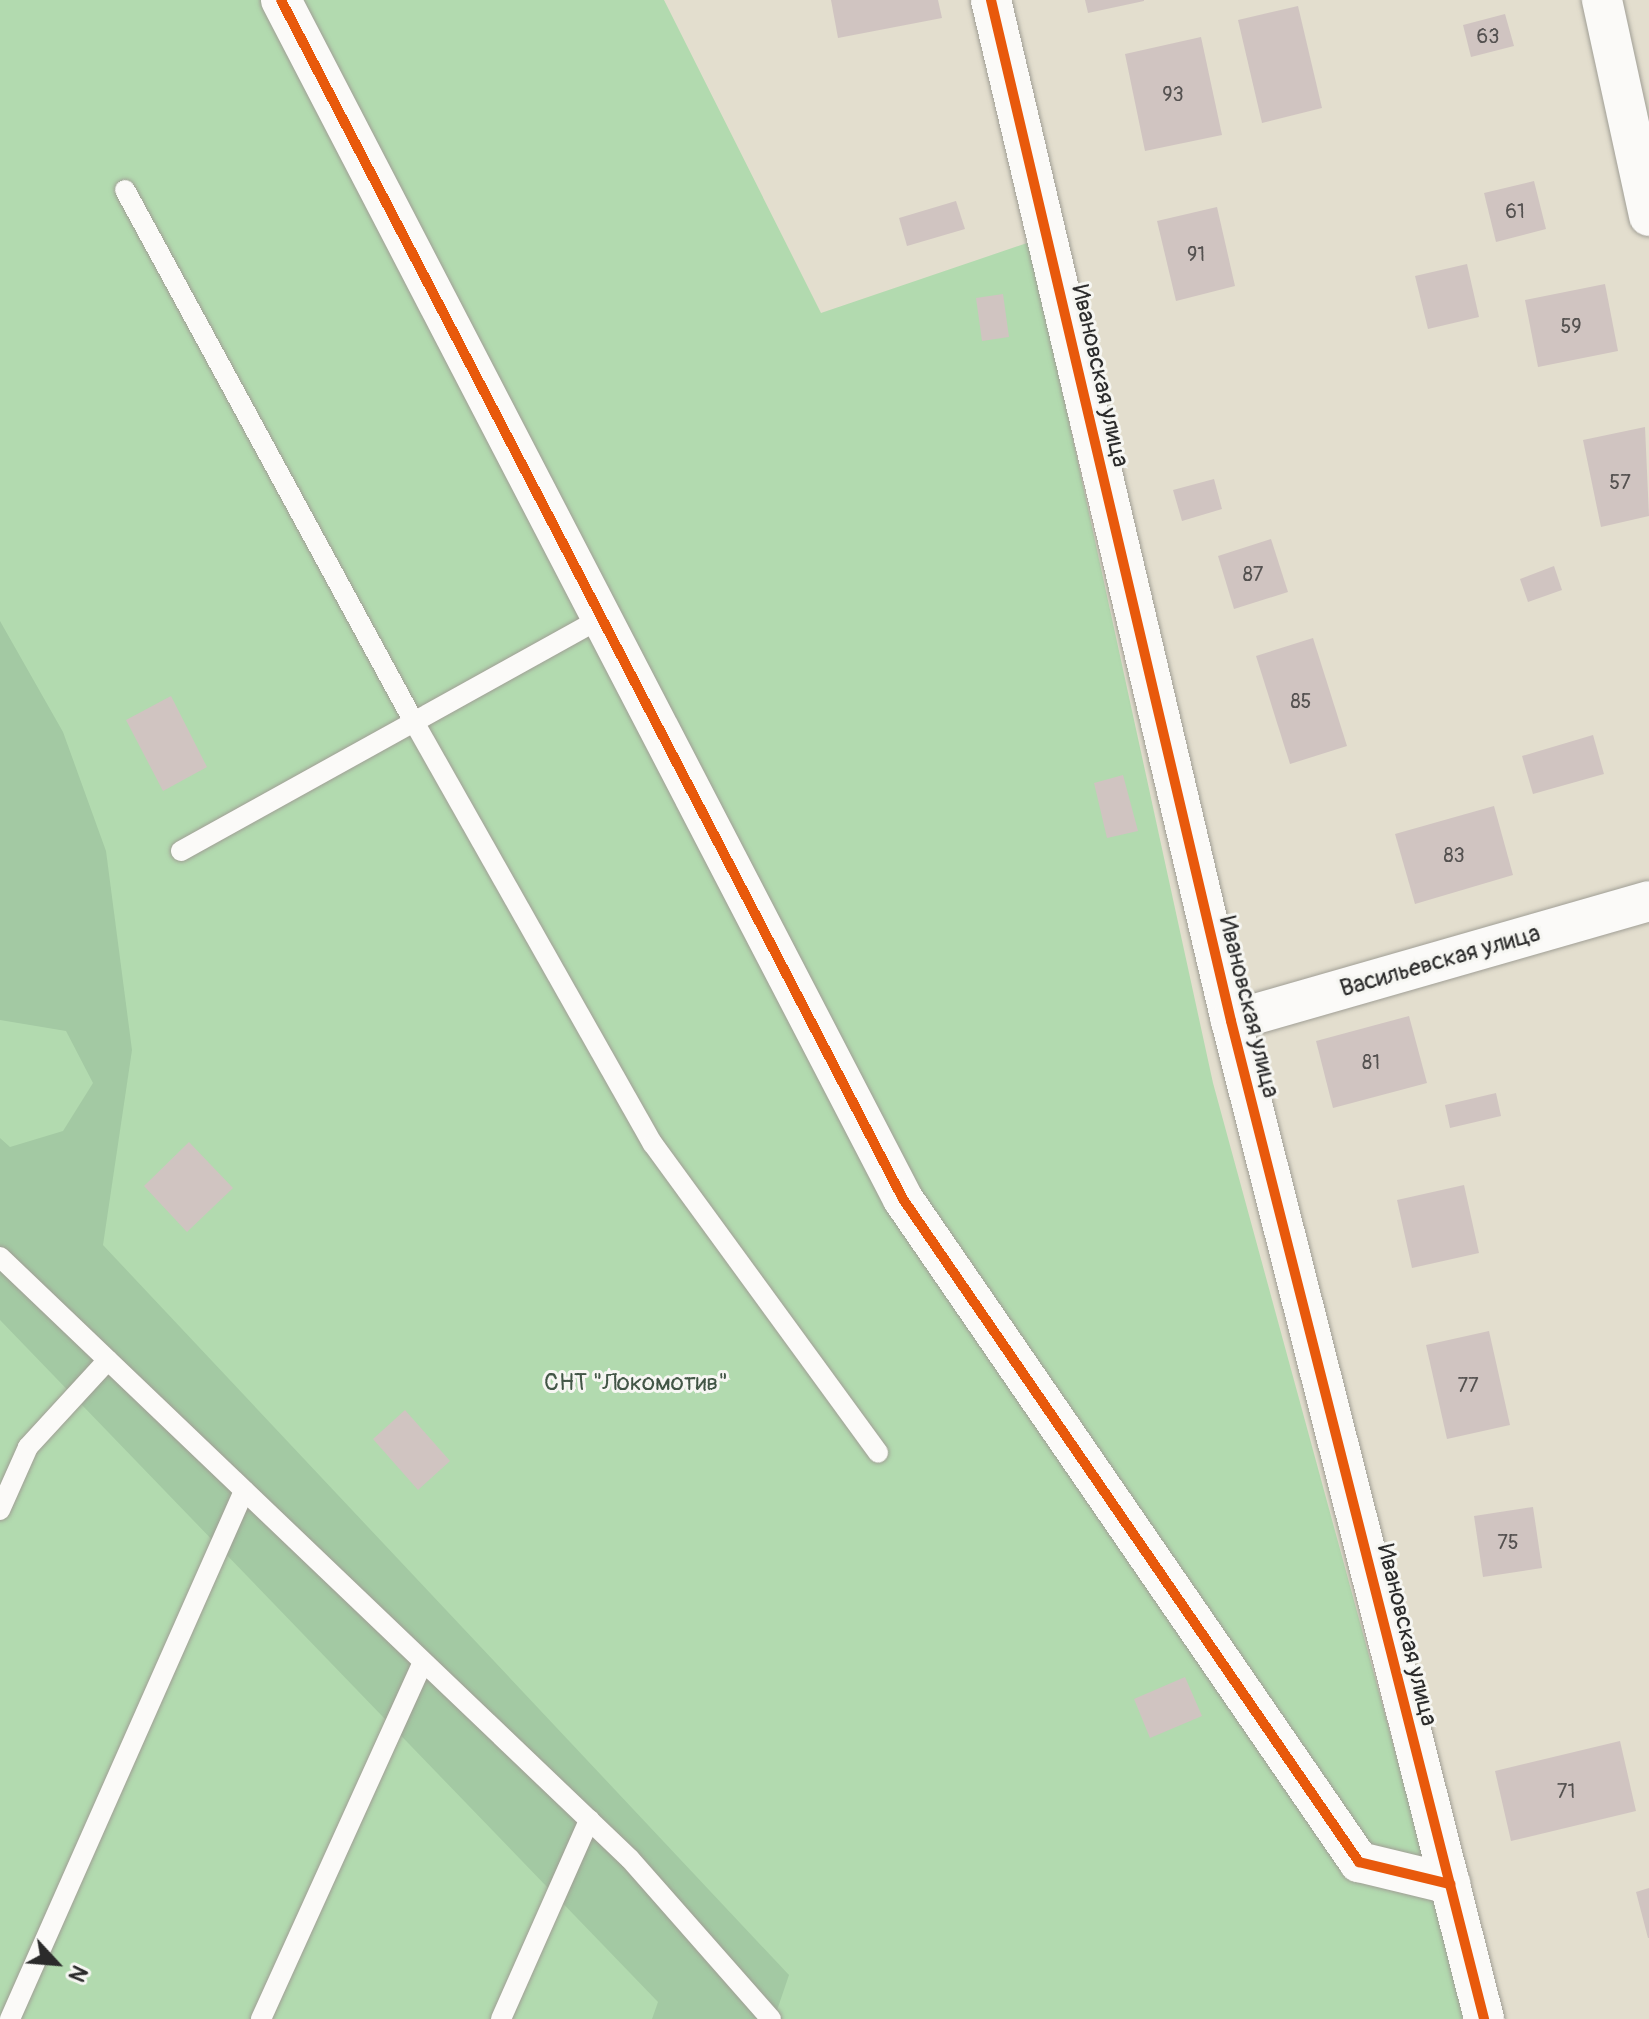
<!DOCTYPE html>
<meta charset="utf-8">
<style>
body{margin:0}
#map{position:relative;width:1649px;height:2019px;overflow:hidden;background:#e3dece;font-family:Pangolin,sans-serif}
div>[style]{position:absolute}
.green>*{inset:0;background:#b2daaf}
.forest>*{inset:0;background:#a3c9a3}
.building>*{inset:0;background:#d0c4c1}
.roads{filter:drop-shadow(0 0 2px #a09e95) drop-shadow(0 0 2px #a09e95)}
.service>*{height:20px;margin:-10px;padding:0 10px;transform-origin:10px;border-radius:10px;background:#fbfaf8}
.minor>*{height:40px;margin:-20px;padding:0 20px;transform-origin:20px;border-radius:20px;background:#fbfaf8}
.cycleway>*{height:10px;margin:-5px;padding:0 5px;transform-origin:5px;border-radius:5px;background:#e8590c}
span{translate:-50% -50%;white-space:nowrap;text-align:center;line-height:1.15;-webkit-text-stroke:6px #f6f6f2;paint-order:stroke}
.number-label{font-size:20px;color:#545150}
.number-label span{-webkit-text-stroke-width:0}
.street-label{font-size:24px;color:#2b2b2b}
.park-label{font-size:24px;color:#425646}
.north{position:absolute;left:16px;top:1923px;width:80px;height:80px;-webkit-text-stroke:6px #f6f6f2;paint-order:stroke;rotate:116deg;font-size:22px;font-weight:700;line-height:32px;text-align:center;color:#2b2b2b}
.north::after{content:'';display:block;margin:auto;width:28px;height:36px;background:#2b2b2b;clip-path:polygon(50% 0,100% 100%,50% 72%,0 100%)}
</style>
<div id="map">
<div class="green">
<i style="clip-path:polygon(0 0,664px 0,821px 313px,1030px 242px,1213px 1083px,1468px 2019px,0 2019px)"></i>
</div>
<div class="forest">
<i style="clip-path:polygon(0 621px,63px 732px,106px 851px,132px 1050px,103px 1245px,789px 1975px,774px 2019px,652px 2019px,658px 2002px,0 1320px,0 1138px,10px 1147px,63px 1131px,93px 1083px,66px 1031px,0 1020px)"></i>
</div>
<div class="building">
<i style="clip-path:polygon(831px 0,938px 0,942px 18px,838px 38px)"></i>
<i style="clip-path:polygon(1085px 0,1144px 0,1144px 1px,1088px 13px)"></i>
<i style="clip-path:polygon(1298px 6px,1322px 108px,1262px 123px,1238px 20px)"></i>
<i style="clip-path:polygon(1505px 14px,1514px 46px,1471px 57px,1463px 25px)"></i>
<i style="clip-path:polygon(1201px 37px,1222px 135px,1145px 151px,1125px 54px)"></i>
<i style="clip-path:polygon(1534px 181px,1546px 229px,1496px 242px,1484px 193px)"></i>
<i style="clip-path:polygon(956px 201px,965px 229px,907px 246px,899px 218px)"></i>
<i style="clip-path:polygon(1217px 207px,1235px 286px,1176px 301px,1157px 221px)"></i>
<i style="clip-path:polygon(1467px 264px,1479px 317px,1428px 329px,1415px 276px)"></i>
<i style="clip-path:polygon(1605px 284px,1618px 351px,1538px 367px,1525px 300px)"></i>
<i style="clip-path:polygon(1003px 294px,1009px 337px,982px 341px,976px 298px)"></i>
<i style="clip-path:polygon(1645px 427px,1649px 516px,1601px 527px,1583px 440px)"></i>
<i style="clip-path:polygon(1214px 479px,1222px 509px,1182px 521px,1173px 490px)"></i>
<i style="clip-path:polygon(1271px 539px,1288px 592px,1234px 609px,1218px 556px)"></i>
<i style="clip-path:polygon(1554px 566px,1562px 590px,1528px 602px,1520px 579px)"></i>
<i style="clip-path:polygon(1313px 638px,1347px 746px,1290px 764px,1256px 656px)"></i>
<i style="clip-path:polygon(171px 696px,207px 767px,163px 791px,126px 720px)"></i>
<i style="clip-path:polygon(1593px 735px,1604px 774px,1533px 794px,1522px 756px)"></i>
<i style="clip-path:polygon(1123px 775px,1138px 831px,1107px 838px,1094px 783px)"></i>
<i style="clip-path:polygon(1494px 806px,1513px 875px,1415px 904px,1395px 834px)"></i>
<i style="clip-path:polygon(1409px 1016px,1427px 1083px,1333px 1108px,1316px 1041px)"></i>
<i style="clip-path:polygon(1496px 1093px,1501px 1116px,1450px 1128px,1445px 1105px)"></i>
<i style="clip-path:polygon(189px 1142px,233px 1188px,187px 1232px,144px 1186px)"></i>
<i style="clip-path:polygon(1464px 1185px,1479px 1253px,1412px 1268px,1397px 1200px)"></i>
<i style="clip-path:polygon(1489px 1331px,1510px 1425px,1447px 1439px,1426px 1345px)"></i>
<i style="clip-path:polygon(405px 1410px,450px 1461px,418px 1490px,373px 1439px)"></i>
<i style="clip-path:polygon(1533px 1507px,1542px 1568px,1483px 1577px,1474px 1516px)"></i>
<i style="clip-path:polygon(1185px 1677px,1202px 1716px,1150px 1738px,1134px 1699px)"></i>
<i style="clip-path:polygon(1620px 1741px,1636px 1811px,1511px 1841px,1495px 1771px)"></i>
<i style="clip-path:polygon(1649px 1888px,1649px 1938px,1648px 1938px,1636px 1892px)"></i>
</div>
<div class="roads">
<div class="service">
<i style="left:125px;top:190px;width:605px;rotate:61.49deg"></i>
<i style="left:414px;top:722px;width:485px;rotate:60.5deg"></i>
<i style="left:653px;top:1144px;width:382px;rotate:53.9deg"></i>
<i style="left:181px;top:851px;width:480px;rotate:-29deg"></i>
<i style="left:0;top:1257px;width:871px;rotate:43.7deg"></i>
<i style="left:630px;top:1859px;width:213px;rotate:48.6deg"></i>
<i style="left:0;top:1510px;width:69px;rotate:-66deg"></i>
<i style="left:28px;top:1447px;width:118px;rotate:-47.4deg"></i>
<i style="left:10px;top:2019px;width:578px;rotate:-66.1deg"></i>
<i style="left:261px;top:2019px;width:392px;rotate:-65.6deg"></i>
<i style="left:501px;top:2019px;width:218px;rotate:-66.1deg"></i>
</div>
<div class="minor">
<i style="left:281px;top:0;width:1351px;rotate:62.58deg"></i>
<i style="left:903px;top:1199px;width:805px;rotate:55.48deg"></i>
<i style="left:1359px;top:1862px;width:94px;rotate:13.6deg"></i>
<i style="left:991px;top:0;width:1049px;rotate:76.77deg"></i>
<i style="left:1231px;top:1021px;width:1030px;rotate:75.77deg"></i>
<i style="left:1602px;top:0;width:221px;rotate:77.7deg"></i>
<i style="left:1231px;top:1021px;width:435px;rotate:-16deg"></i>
</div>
</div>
<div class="cycleway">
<i style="left:281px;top:0;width:1351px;rotate:62.58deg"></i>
<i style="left:903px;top:1199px;width:805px;rotate:55.48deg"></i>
<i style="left:1359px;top:1862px;width:94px;rotate:13.6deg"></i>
<i style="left:991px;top:0;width:1049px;rotate:76.77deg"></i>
<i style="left:1231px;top:1021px;width:1030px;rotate:75.77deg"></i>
</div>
<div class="number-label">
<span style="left:1488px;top:36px">63</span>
<span style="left:1173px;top:94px">93</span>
<span style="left:1515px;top:211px">61</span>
<span style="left:1196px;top:254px">91</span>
<span style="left:1571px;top:326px">59</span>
<span style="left:1620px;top:482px">57</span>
<span style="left:1253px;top:574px">87</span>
<span style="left:1301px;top:701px">85</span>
<span style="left:1454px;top:855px">83</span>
<span style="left:1371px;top:1062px">81</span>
<span style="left:1468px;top:1385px">77</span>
<span style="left:1508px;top:1542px">75</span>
<span style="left:1566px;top:1791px">71</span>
</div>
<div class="street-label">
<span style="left:1100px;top:376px;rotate:77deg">Ивановская улица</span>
<span style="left:1440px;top:961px;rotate:-16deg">Васильевская улица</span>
<span style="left:1249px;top:1007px;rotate:76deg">Ивановская улица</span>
<span style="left:1407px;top:1635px;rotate:76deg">Ивановская улица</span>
</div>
<div class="park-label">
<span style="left:636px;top:1383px">СНТ "Локомотив"</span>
</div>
<div class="north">N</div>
</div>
